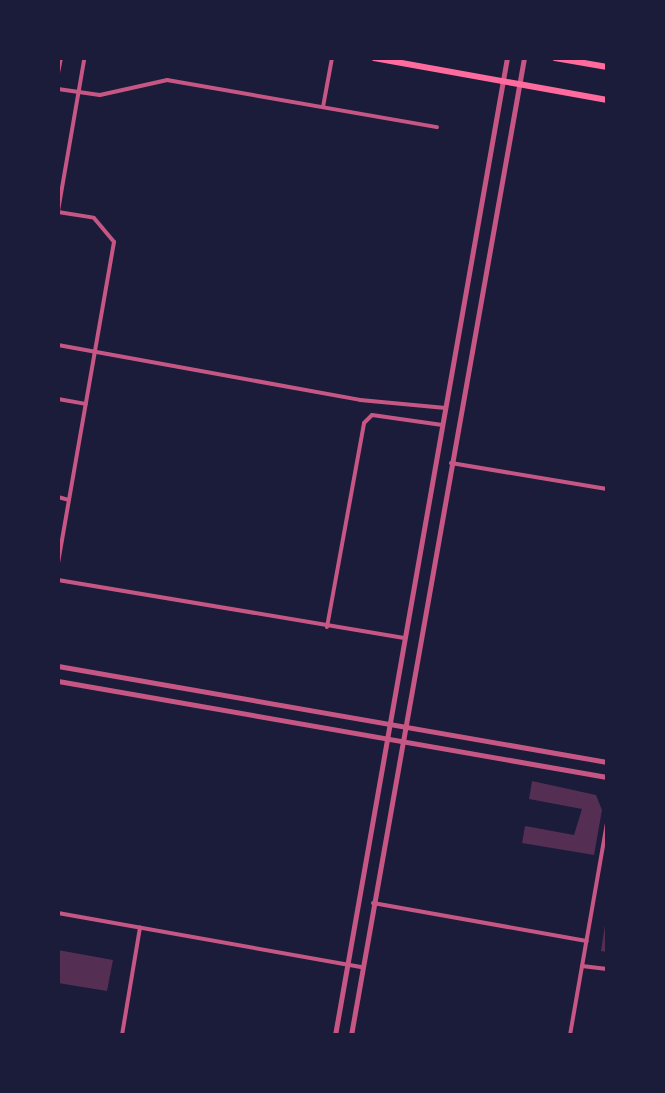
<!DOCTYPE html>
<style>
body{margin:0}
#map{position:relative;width:665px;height:1093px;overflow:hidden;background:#1b1b3a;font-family:"IBM Plex Serif",serif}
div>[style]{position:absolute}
.building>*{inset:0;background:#542f53}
.minor>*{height:4px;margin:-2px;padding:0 2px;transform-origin:2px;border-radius:2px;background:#c65784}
.tertiary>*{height:5px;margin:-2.5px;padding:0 2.5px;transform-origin:2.5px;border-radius:2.5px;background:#c65784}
.primary>*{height:6px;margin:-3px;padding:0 3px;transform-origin:3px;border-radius:3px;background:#ff6b9d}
span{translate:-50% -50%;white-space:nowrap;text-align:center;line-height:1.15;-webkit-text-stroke:8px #1b1b3a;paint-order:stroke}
.frame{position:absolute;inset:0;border:60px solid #1b1b3a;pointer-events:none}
</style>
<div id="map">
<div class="building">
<i style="clip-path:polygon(532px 781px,596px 795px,602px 810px,594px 855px,522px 843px,525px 826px,574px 835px,582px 809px,529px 799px)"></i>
<i style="clip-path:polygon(605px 925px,607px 925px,607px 952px,601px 951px)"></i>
<i style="clip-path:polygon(58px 950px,113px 960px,107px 991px,58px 983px)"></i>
</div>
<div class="minor">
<i style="left:68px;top:58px;width:28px"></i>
<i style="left:58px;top:73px;width:15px;rotate:-79deg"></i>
<i style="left:58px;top:89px;width:42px;rotate:8.1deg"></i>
<i style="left:100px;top:95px;width:69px;rotate:-12.6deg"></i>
<i style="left:167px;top:80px;width:274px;rotate:9.9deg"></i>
<i style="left:323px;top:107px;width:50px;rotate:-79.6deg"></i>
<i style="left:58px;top:211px;width:153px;rotate:-80.2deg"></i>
<i style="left:58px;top:212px;width:36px;rotate:9deg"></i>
<i style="left:94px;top:218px;width:31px;rotate:50deg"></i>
<i style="left:114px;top:242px;width:326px;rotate:99.9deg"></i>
<i style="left:58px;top:345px;width:307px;rotate:10.3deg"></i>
<i style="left:360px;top:400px;width:86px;rotate:5.3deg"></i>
<i style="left:58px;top:399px;width:28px;rotate:10deg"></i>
<i style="left:451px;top:463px;width:158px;rotate:9.5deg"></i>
<i style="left:58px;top:497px;width:11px;rotate:15deg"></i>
<i style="left:58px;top:580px;width:351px;rotate:9.5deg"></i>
<i style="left:327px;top:627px;width:207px;rotate:-79.7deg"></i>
<i style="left:364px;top:423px;width:11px;rotate:-45deg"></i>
<i style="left:372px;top:415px;width:71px;rotate:8.1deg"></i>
<i style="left:373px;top:903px;width:217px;rotate:10.1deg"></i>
<i style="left:58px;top:913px;width:309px;rotate:10.1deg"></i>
<i style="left:582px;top:966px;width:25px;rotate:7deg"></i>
<i style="left:122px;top:1035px;width:109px;rotate:-80.5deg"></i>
<i style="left:570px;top:1035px;width:214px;rotate:-80.1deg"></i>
</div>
<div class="tertiary">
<i style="left:58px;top:666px;width:557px;rotate:9.92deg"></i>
<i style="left:58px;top:681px;width:557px;rotate:9.92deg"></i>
<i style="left:335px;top:1035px;width:992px;rotate:-80.02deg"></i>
<i style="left:351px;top:1035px;width:992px;rotate:-79.96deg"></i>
</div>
<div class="primary">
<i style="left:374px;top:58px;width:237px;rotate:10.2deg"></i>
<i style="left:555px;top:58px;width:53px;rotate:9.8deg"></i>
</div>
<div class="frame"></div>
</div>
